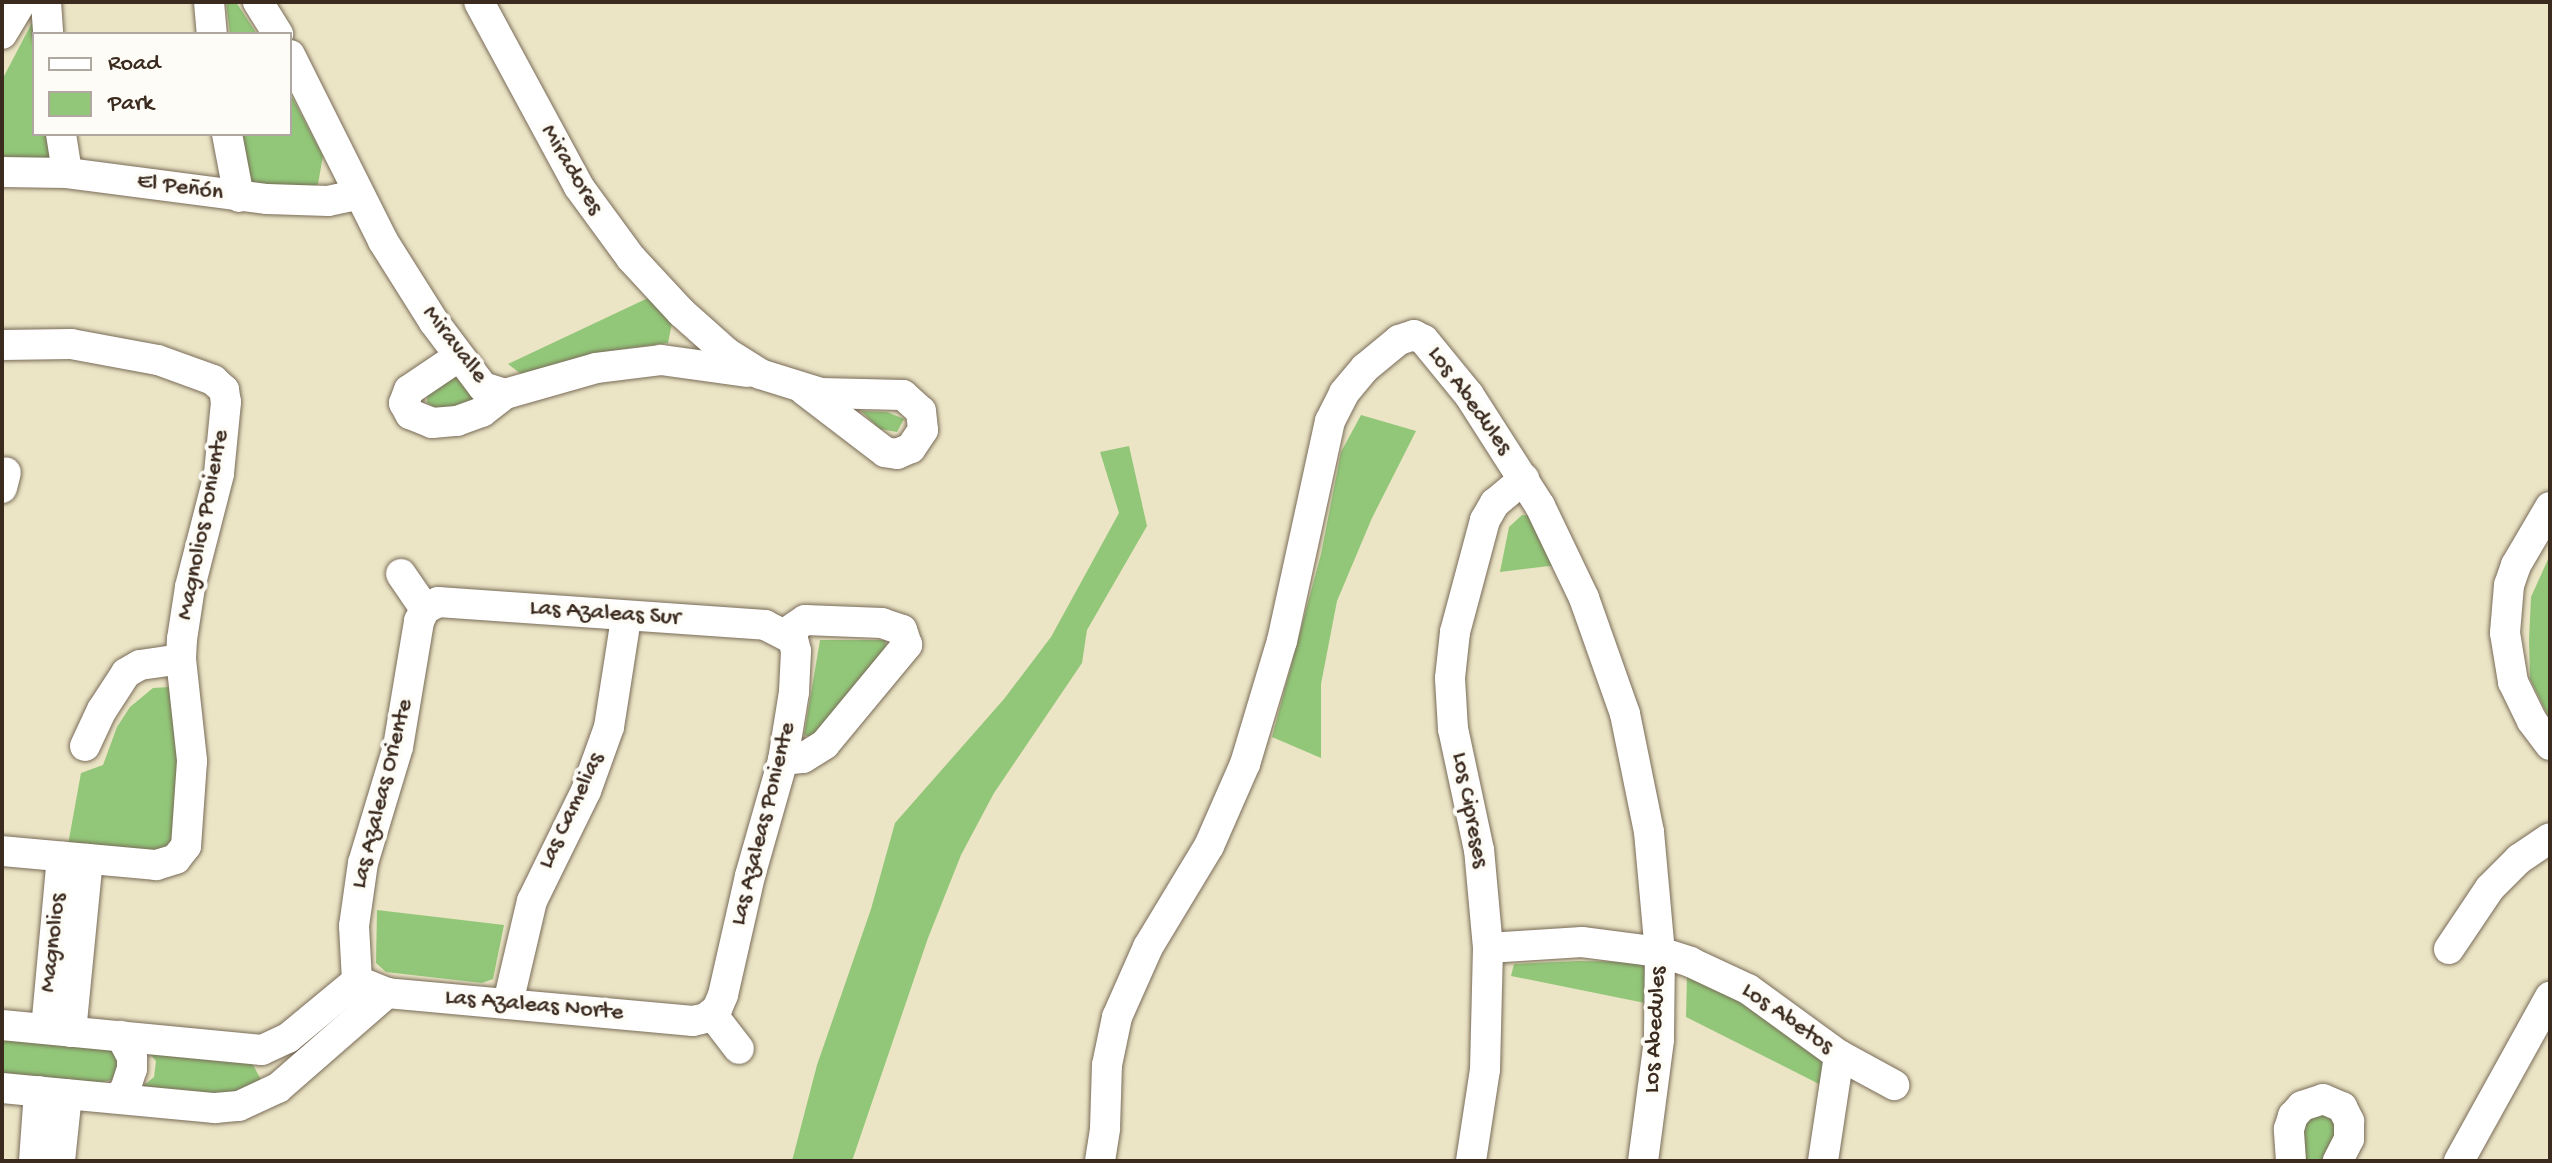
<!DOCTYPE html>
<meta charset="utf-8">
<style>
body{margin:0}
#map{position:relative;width:2552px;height:1163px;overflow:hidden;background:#ebe4c5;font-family:"Gochi Hand",sans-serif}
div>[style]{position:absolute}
.green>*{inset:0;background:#92c779}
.roads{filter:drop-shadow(0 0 2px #796b58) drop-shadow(0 0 2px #796b58)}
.minor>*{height:30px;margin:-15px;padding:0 15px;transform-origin:15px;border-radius:15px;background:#fff}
span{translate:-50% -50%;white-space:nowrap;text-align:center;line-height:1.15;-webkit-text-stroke:8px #fdfcf7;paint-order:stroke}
.street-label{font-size:24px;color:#3b2a1e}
.frame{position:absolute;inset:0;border:4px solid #3b2a1e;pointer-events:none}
.legend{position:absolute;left:32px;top:32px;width:260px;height:104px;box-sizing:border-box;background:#fdfcf7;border:2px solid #afa8a0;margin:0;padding:10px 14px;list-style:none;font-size:24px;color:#3b2a1e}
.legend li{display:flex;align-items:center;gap:16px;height:40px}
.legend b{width:40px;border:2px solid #afa8a0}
</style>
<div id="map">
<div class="green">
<i style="clip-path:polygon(226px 2px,236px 2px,257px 34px,230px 34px)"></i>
<i style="clip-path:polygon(36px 15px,34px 134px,50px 134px,53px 161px,2px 167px,2px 80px)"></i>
<i style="clip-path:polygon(290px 93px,323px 156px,318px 184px,296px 195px,248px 189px,242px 134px,290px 134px)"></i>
<i style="clip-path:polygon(648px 298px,672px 323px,668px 343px,609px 351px,521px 374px,508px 364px)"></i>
<i style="clip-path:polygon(458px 371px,486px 397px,456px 409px,439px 409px,427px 403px,428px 387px)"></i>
<i style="clip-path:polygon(861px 411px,887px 412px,904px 419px,897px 432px,880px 429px)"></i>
<i style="clip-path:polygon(1361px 415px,1416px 431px,1372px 518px,1337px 601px,1321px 684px,1321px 758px,1272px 737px,1321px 554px,1341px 452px)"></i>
<i style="clip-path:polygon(1129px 446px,1147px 526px,1087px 630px,1082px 663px,994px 793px,961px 855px,928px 938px,852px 1161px,792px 1161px,817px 1065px,871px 909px,895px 823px,1004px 699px,1051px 637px,1119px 513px,1100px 452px)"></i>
<i style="clip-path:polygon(1522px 515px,1541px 517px,1566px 564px,1500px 572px,1509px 527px)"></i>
<i style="clip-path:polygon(2550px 555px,2550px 720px,2530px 679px,2529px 640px,2531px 597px)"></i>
<i style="clip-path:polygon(820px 640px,885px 640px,888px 657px,812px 737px,804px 735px)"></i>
<i style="clip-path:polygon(169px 687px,181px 729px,176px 835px,157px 857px,67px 850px,81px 773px,103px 765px,117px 727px,130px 707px,153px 688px)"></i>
<i style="clip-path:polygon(377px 910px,504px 925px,493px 979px,482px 983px,386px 972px,376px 963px)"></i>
<i style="clip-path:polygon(1578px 961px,1648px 962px,1645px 1003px,1511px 976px,1514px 964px)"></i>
<i style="clip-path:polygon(1687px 976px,1743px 996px,1825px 1061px,1823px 1086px,1686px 1017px)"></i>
<i style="clip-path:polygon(12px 1037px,98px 1045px,115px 1052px,121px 1064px,115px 1079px,99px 1083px,13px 1078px,2px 1073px,2px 1043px)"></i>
<i style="clip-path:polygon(146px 1050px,252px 1063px,264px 1085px,250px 1094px,137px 1091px,154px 1077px,156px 1061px)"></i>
<i style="clip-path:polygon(2326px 1109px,2339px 1122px,2335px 1142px,2323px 1161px,2305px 1161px,2301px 1136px,2308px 1117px)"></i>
</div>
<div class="roads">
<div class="minor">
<i style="left:46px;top:2px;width:32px;rotate:86deg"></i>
<i style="left:209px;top:2px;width:32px;rotate:85deg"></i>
<i style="left:258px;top:2px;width:38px;rotate:58deg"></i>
<i style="left:479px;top:2px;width:210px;rotate:61.6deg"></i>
<i style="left:579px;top:187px;width:88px;rotate:53.8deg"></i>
<i style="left:631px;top:258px;width:74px;rotate:47.2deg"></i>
<i style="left:681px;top:312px;width:62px;rotate:41.7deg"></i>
<i style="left:727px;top:353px;width:39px;rotate:32deg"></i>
<i style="left:760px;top:374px;width:64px;rotate:17.3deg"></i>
<i style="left:821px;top:393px;width:82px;rotate:1.4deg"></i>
<i style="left:903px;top:395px;width:24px;rotate:42deg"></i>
<i style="left:921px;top:411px;width:19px;rotate:84deg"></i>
<i style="left:923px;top:430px;width:22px;rotate:124deg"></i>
<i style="left:911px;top:448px;width:15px;rotate:157deg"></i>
<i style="left:897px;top:454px;width:12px;rotate:-171deg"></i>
<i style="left:885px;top:452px;width:102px;rotate:-142.6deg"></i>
<i style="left:2px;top:34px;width:37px;rotate:-59deg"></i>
<i style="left:290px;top:55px;width:208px;rotate:63.4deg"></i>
<i style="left:383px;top:241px;width:96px;rotate:57.8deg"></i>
<i style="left:434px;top:322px;width:81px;rotate:53deg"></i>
<i style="left:483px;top:387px;width:23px;rotate:18deg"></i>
<i style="left:505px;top:394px;width:95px;rotate:-15.9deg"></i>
<i style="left:596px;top:368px;width:65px;rotate:-7deg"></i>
<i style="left:661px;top:360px;width:88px;rotate:7.9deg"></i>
<i style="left:61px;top:134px;width:39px;rotate:81deg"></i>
<i style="left:227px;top:134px;width:64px;rotate:79.2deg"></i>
<i style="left:2px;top:172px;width:65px;rotate:0.9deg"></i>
<i style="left:67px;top:173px;width:202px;rotate:7.4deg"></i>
<i style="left:267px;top:199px;width:61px;rotate:1.9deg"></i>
<i style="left:328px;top:201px;width:30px;rotate:-12deg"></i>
<i style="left:2px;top:345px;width:69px;rotate:-0.8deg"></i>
<i style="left:71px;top:344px;width:88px;rotate:10.4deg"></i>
<i style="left:158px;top:360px;width:59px;rotate:20deg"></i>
<i style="left:213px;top:380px;width:15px;rotate:42deg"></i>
<i style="left:224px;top:390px;width:12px;rotate:81deg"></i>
<i style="left:226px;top:402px;width:72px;rotate:95.6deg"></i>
<i style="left:219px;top:474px;width:117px;rotate:104.4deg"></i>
<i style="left:190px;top:587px;width:53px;rotate:98.7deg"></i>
<i style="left:182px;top:639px;width:20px;rotate:93deg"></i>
<i style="left:181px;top:659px;width:103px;rotate:83.8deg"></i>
<i style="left:192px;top:761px;width:85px;rotate:94deg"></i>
<i style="left:186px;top:846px;width:16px;rotate:128deg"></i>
<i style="left:176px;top:859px;width:21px;rotate:163deg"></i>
<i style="left:156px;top:865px;width:155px;rotate:-174.8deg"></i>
<i style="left:458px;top:357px;width:59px;rotate:146deg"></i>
<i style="left:409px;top:390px;width:14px;rotate:111deg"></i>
<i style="left:404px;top:403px;width:13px;rotate:61deg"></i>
<i style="left:410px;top:414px;width:24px;rotate:22deg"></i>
<i style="left:432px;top:423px;width:25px;rotate:-5deg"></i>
<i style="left:457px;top:421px;width:27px;rotate:-20deg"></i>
<i style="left:482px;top:412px;width:29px;rotate:-38deg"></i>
<i style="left:2px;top:488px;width:16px;rotate:-76deg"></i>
<i style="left:2550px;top:507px;width:67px;rotate:120.4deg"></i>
<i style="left:2516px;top:565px;width:21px;rotate:109deg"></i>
<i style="left:2509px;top:585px;width:48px;rotate:94.8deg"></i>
<i style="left:2505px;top:633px;width:50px;rotate:80.7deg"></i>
<i style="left:2513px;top:682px;width:43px;rotate:64deg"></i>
<i style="left:2532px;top:721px;width:30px;rotate:53deg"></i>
<i style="left:401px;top:574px;width:42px;rotate:55.6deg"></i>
<i style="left:438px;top:602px;width:328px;rotate:4deg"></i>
<i style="left:765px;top:625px;width:31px;rotate:27deg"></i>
<i style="left:793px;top:639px;width:12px;rotate:76deg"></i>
<i style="left:796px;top:651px;width:41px;rotate:92.8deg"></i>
<i style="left:794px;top:692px;width:69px;rotate:99.2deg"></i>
<i style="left:783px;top:760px;width:121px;rotate:105.9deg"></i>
<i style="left:750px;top:876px;width:122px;rotate:102.8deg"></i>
<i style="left:723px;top:995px;width:15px;rotate:113deg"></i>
<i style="left:717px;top:1009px;width:14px;rotate:141deg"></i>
<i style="left:706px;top:1018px;width:13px;rotate:167deg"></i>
<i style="left:693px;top:1021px;width:307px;rotate:-174.8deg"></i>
<i style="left:387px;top:993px;width:32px;rotate:-158deg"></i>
<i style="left:357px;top:981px;width:55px;rotate:-93.1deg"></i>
<i style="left:354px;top:926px;width:64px;rotate:-81.9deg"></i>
<i style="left:363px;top:863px;width:121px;rotate:-73.2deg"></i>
<i style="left:398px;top:747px;width:128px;rotate:-80.5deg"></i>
<i style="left:419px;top:621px;width:13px;rotate:-63deg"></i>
<i style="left:425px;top:609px;width:15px;rotate:-28deg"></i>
<i style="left:85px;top:746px;width:40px;rotate:-65deg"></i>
<i style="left:102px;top:710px;width:44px;rotate:-57deg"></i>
<i style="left:126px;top:673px;width:16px;rotate:-30deg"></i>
<i style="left:140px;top:665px;width:41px;rotate:-8.3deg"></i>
<i style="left:783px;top:760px;width:20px;rotate:-6deg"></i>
<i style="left:803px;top:758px;width:26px;rotate:-32deg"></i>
<i style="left:825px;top:744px;width:129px;rotate:-50.4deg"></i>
<i style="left:907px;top:645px;width:16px;rotate:-108deg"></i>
<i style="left:902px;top:630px;width:21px;rotate:-161deg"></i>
<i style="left:882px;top:623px;width:77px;rotate:-177.8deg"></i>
<i style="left:805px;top:620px;width:23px;rotate:146deg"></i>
<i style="left:1488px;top:948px;width:94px;rotate:-3.7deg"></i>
<i style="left:1582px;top:942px;width:79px;rotate:7.3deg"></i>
<i style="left:1660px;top:952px;width:32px;rotate:18deg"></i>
<i style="left:1690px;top:962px;width:64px;rotate:25deg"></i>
<i style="left:1748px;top:989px;width:112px;rotate:36deg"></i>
<i style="left:1839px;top:1055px;width:63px;rotate:28.6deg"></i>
<i style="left:2449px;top:949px;width:73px;rotate:-56.1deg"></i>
<i style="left:2490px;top:888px;width:41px;rotate:-45deg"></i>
<i style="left:2519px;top:859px;width:37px;rotate:-34deg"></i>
<i style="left:508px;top:1003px;width:105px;rotate:-76.8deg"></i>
<i style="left:532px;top:901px;width:123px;rotate:-63.9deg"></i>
<i style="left:586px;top:791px;width:68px;rotate:-70.2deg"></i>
<i style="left:609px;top:727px;width:110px;rotate:-81.1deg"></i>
<i style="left:712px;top:1014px;width:44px;rotate:52.4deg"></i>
<i style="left:2px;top:1025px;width:261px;rotate:5.5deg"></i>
<i style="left:262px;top:1050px;width:29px;rotate:-25deg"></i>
<i style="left:288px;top:1038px;width:89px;rotate:-39.6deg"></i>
<i style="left:46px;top:1029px;width:173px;rotate:-84.7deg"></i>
<i style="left:71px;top:1032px;width:174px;rotate:-84.4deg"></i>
<i style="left:2px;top:1088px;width:214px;rotate:5.4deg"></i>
<i style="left:215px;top:1108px;width:24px;rotate:-5deg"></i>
<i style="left:239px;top:1106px;width:43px;rotate:-24.8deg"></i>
<i style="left:278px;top:1088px;width:145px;rotate:-41.1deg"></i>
<i style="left:117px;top:1098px;width:11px;rotate:-45deg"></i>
<i style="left:125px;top:1090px;width:22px;rotate:-72deg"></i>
<i style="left:132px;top:1069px;width:12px;rotate:-90deg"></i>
<i style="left:132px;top:1057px;width:24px;rotate:-118deg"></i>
<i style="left:34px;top:1161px;width:70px;rotate:-85.9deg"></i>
<i style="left:60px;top:1161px;width:67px;rotate:-84deg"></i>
<i style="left:1100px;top:1161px;width:33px;rotate:-81deg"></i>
<i style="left:1105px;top:1128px;width:63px;rotate:-88.2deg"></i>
<i style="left:1107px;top:1065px;width:49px;rotate:-78.2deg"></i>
<i style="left:1117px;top:1017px;width:77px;rotate:-66.1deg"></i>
<i style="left:1148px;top:947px;width:118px;rotate:-58.9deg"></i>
<i style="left:1209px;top:846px;width:90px;rotate:-66.3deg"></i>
<i style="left:1245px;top:764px;width:128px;rotate:-73.3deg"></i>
<i style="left:1282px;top:641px;width:225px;rotate:-77.7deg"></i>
<i style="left:1330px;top:421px;width:31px;rotate:-63deg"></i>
<i style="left:1344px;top:393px;width:33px;rotate:-50deg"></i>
<i style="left:1365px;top:368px;width:44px;rotate:-39.5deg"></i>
<i style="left:1399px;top:340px;width:16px;rotate:-18deg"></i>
<i style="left:1414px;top:335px;width:11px;rotate:27deg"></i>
<i style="left:1424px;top:340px;width:71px;rotate:50.7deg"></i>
<i style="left:1469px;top:395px;width:132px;rotate:57.4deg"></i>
<i style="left:1540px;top:506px;width:102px;rotate:64.4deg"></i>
<i style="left:1584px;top:598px;width:123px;rotate:70.5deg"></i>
<i style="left:1625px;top:714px;width:120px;rotate:78.5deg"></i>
<i style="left:1649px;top:832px;width:121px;rotate:84.8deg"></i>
<i style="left:1660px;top:952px;width:88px;rotate:90.7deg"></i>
<i style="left:1659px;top:1040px;width:122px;rotate:97.5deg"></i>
<i style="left:1471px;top:1161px;width:92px;rotate:-81.3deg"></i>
<i style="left:1485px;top:1070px;width:122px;rotate:-88.6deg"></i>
<i style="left:1488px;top:948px;width:98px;rotate:-95.2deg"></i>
<i style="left:1479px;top:850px;width:124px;rotate:-102.1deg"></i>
<i style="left:1453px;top:729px;width:51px;rotate:-93.4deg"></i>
<i style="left:1450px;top:678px;width:46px;rotate:-83.8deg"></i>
<i style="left:1455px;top:632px;width:116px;rotate:-75deg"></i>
<i style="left:1485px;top:520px;width:20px;rotate:-60deg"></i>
<i style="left:1495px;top:503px;width:38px;rotate:-40deg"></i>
<i style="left:1823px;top:1161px;width:107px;rotate:-81.4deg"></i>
<i style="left:2291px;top:1161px;width:32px;rotate:-94deg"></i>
<i style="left:2289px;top:1129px;width:14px;rotate:-73deg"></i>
<i style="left:2293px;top:1116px;width:13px;rotate:-48deg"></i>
<i style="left:2302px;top:1106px;width:22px;rotate:-18deg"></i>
<i style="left:2323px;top:1099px;width:21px;rotate:23deg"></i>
<i style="left:2342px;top:1107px;width:16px;rotate:63deg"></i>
<i style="left:2349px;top:1121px;width:18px;rotate:90deg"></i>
<i style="left:2349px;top:1139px;width:25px;rotate:117deg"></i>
<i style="left:2459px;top:1161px;width:188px;rotate:-61deg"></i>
</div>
</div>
<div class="street-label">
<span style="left:571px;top:170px;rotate:59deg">Miradores</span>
<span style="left:180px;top:188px;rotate:8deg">El Peñón</span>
<span style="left:454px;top:345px;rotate:52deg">Miravalle</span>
<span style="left:1469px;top:401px;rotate:54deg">Los Abedules</span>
<span style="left:204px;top:525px;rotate:-79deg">Magnolios Poniente</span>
<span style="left:605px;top:614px;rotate:4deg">Las Azaleas Sur</span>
<span style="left:383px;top:794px;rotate:-76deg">Las Azaleas Oriente</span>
<span style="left:1469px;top:810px;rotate:79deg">Los Cipreses</span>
<span style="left:572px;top:811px;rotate:-65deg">Las Camelias</span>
<span style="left:764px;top:824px;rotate:-76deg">Las Azaleas Poniente</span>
<span style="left:54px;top:943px;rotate:-84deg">Magnolios</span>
<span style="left:534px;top:1006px;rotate:5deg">Las Azaleas Norte</span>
<span style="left:1787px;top:1019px;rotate:35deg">Los Abetos</span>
<span style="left:1656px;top:1030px;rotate:-87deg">Los Abedules</span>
</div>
<div class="frame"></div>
<ul class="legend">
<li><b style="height:10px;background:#fff"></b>Road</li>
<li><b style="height:22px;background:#92c779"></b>Park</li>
</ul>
</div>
